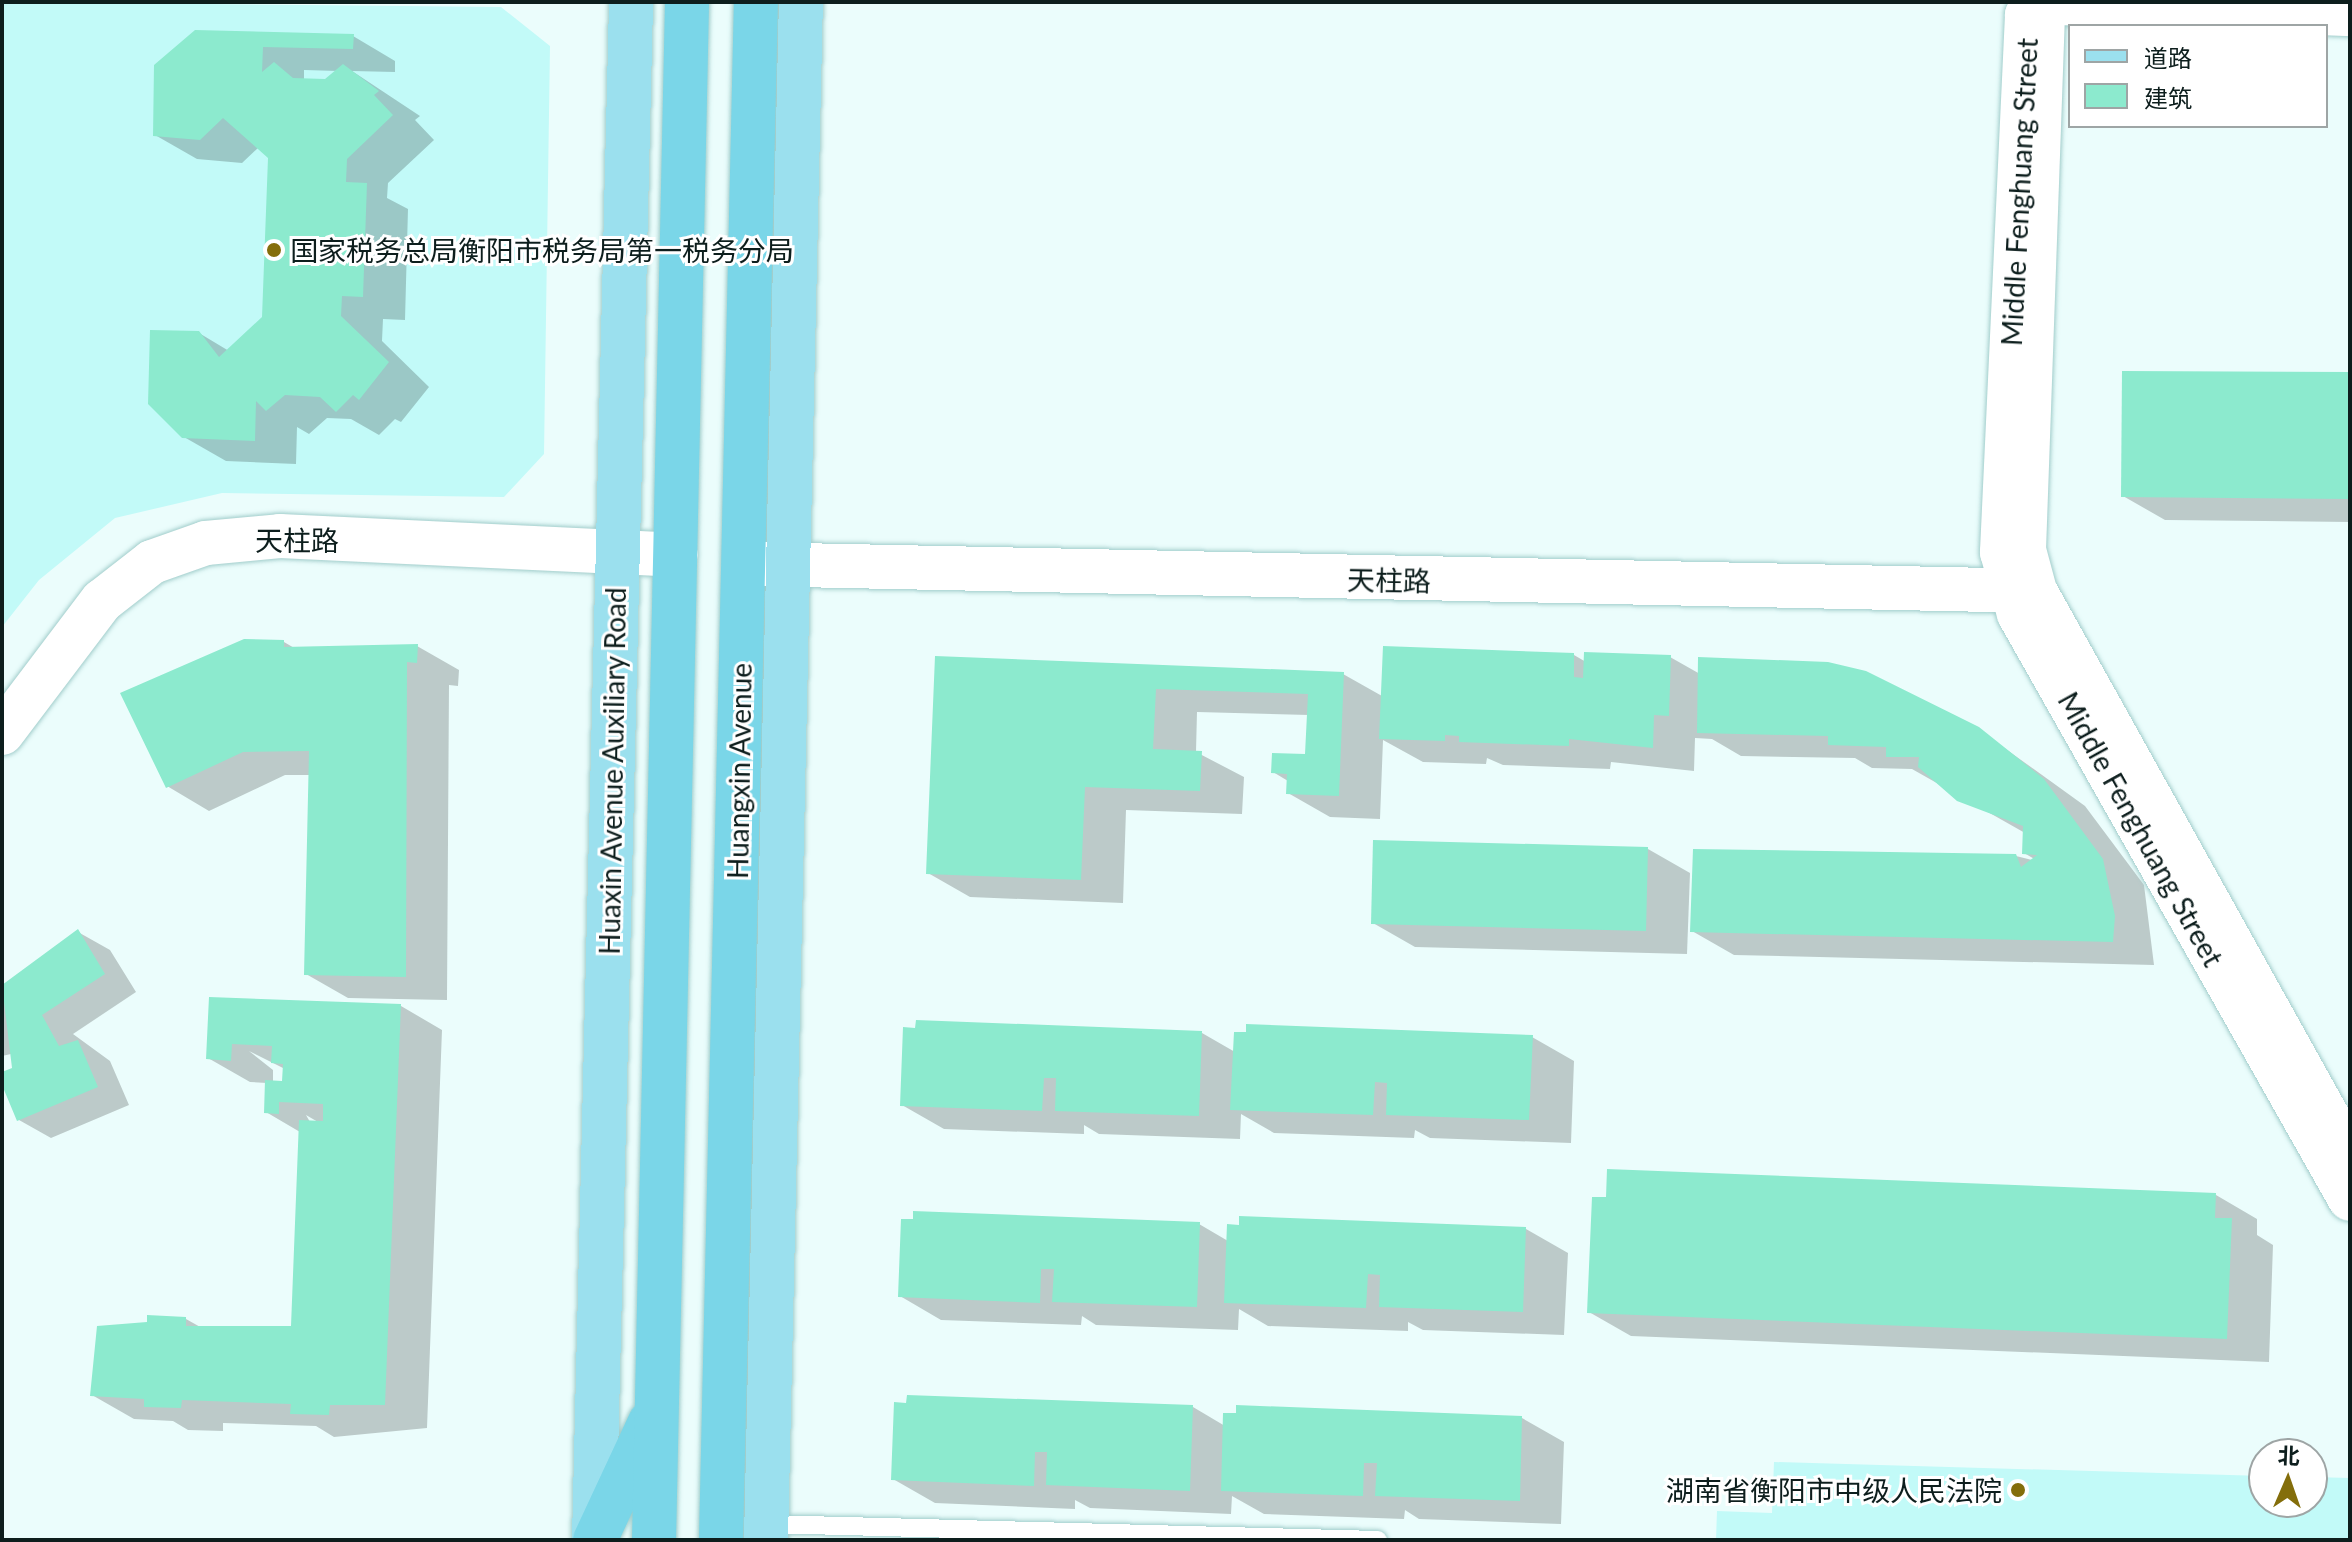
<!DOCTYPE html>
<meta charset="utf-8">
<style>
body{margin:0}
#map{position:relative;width:2352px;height:1542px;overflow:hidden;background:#ebfdfc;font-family:Lato,"Noto Sans SC",sans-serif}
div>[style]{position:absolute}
.built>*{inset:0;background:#c2faf8}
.shadow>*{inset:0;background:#0003}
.building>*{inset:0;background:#8ceace}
.roads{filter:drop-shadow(0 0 2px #a1cdcb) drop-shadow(0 0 2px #a1cdcb)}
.service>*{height:18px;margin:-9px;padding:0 9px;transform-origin:9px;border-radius:9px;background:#fff}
.tertiary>*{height:44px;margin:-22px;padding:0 22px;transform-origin:22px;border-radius:22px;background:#fff}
.secondary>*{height:44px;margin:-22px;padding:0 22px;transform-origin:22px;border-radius:22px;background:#fff}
.primary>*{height:44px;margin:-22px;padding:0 22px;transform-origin:22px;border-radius:22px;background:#9be0ee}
.trunk>*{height:44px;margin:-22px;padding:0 22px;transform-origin:22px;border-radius:22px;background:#7ad6e8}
.dots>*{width:22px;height:22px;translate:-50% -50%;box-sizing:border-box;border:4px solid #fff;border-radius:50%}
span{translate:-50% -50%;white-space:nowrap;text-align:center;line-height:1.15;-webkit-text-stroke:6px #fff;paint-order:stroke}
.street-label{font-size:28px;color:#0d1e1d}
.poi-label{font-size:28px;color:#0d1e1d}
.left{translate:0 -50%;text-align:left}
.right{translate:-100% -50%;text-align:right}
.frame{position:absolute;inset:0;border:4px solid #0d1e1d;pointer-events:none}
.legend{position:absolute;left:2068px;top:24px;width:260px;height:104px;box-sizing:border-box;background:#fff;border:2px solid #9ea5a5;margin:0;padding:10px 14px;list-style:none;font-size:24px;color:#0d1e1d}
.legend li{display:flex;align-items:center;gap:16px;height:40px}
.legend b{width:40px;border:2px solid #9ea5a5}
.north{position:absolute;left:2248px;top:1438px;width:80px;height:80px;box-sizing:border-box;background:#fff;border:2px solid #9ea5a5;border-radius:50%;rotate:2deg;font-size:22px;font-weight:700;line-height:32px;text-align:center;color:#0d1e1d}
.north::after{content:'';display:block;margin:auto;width:28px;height:36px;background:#846e0b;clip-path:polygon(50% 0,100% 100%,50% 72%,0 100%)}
</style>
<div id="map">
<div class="built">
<i style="clip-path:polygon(2px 2px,501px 7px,550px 46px,544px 454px,504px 497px,222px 493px,115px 518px,39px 580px,2px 627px)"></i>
<i style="clip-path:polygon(1774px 1462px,2264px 1476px,2264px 1502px,2312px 1502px,2312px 1477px,2350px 1478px,2350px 1540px,1716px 1540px,1717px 1511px,1772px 1513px)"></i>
</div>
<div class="shadow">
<i style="clip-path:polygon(evenodd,196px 32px,353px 36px,395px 61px,395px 72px,352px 71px,420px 116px,415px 120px,434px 140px,388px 183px,387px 198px,408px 209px,405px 320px,383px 319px,382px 341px,429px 387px,401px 422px,395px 419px,379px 435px,351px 419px,327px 418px,309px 434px,297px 427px,296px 464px,226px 461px,184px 437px,199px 333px,229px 351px,264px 318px,270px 158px,259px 147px,242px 163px,197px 159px,155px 135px,196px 32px,304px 70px,338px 71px,326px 81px,304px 80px,304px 70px)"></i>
<i style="clip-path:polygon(2350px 374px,2350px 522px,2165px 520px,2123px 496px)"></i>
<i style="clip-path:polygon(284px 642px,296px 649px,417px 646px,459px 670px,458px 686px,449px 685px,447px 1000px,348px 998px,306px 974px,311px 775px,285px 775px,209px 811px,167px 786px)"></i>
<i style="clip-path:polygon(1574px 655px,1586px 662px,1670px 657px,1700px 674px,1978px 729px,2085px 806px,2144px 885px,2154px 965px,1734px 955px,1692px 931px,2016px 856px,2040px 862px,2024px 853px,2025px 833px,1912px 769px,1872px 768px,1855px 758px,1741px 756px,1712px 739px,1695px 738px,1694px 771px,1611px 762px,1610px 769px,1503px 765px,1487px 758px,1486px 764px,1423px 762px,1383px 740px,1380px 819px,1330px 817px,1288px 793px,1288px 781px,1273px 772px,1307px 756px,1309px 715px,1197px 712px,1196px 752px,1244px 777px,1242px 814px,1126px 810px,1123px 903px,970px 897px,928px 873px,937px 658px,1343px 674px,1382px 696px)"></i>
<i style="clip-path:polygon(1648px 849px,1690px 873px,1687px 954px,1415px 947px,1373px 923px)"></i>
<i style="clip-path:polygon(78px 932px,110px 950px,136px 992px,73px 1034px,110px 1061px,129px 1105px,51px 1138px,19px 1120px,2px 1080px,14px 1069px,11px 1054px,2px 1056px,2px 987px)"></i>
<i style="clip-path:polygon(evenodd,211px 999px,401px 1006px,442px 1030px,427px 1428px,334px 1437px,316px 1426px,223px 1423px,223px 1431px,188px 1430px,173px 1421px,134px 1419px,92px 1395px,186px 1319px,202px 1328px,293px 1328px,300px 1132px,266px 1112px,267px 1083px,250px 1082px,208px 1058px,211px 999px,249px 1051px,285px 1069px,284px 1083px,273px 1082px,273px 1070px,249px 1051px,211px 999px,306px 1115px,318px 1122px,310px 1122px,306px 1115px)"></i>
<i style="clip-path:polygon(1202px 1033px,1235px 1052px,1248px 1034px,1532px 1037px,1574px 1061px,1571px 1143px,1430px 1138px,1415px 1130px,1414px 1138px,1274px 1133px,1241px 1114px,1240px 1139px,1099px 1134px,1084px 1125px,1084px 1134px,944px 1129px,902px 1105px)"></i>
<i style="clip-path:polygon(2216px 1195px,2257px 1219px,2257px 1235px,2273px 1245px,2269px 1362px,1631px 1336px,1589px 1312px)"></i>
<i style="clip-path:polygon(1199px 1224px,1228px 1241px,1526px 1229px,1568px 1253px,1564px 1335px,1423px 1330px,1408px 1322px,1408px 1331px,1268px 1326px,1239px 1309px,1238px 1330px,1096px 1325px,1082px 1316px,1081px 1325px,941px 1320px,900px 1296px)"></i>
<i style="clip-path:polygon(1193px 1407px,1225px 1426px,1238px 1415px,1522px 1418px,1564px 1442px,1561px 1524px,1419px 1519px,1405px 1510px,1404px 1519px,1264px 1514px,1232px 1496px,1231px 1514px,1090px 1508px,1075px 1500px,1075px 1509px,935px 1503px,893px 1479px)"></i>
</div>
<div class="building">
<i style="clip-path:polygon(195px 30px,354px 34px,353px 49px,263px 47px,262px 72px,274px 62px,293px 78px,325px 79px,343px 64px,379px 91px,374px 95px,393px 115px,347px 159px,346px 182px,367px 183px,363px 297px,342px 296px,341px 316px,389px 362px,359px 400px,353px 395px,336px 412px,320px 397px,285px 395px,266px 411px,256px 401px,255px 441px,182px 438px,148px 404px,150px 330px,199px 331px,219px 357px,262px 317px,268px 158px,223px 118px,200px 140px,153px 136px,154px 65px)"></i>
<i style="clip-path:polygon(2122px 371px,2350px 372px,2350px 499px,2121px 497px)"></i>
<i style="clip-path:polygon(244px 639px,284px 640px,284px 647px,418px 644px,417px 663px,407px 662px,406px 977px,304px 975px,309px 751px,243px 752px,166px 788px,120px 693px)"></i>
<i style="clip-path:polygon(1383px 646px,1574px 653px,1574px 677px,1583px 678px,1584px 652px,1671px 655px,1669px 716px,1654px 715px,1653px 748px,1569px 739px,1569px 746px,1459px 742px,1459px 736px,1445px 735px,1445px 741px,1379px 739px)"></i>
<i style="clip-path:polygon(935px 656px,1344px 672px,1339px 796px,1286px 794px,1287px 774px,1271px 773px,1272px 753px,1305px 754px,1308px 694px,1156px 689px,1153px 749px,1202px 751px,1200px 791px,1085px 787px,1081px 880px,926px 874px)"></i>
<i style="clip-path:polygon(1698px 657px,1828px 662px,1866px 671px,1979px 727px,2044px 779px,2103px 859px,2115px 916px,2113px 942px,1690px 932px,1693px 849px,2016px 854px,2021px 867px,2037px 855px,2022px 854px,2023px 826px,1957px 801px,1918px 767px,1919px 757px,1886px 757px,1886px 747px,1828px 745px,1828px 736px,1697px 733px)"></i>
<i style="clip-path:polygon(1373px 840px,1648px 847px,1646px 931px,1371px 924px)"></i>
<i style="clip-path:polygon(78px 929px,105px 974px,42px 1015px,59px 1046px,78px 1040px,98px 1087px,17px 1121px,2px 1085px,2px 1072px,12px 1068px,2px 985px)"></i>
<i style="clip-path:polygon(209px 997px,401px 1004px,385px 1405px,330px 1405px,329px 1415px,290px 1414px,291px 1404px,182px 1400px,181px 1408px,144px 1407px,144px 1399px,90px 1396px,97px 1326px,147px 1322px,147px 1315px,186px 1317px,186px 1326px,291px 1326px,299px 1120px,323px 1121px,323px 1104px,279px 1102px,279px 1114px,264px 1113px,265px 1080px,282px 1081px,283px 1064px,271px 1063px,272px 1046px,232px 1044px,231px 1061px,206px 1059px)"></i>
<i style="clip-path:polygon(916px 1020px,1202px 1031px,1199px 1116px,1055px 1111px,1056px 1078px,1044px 1078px,1042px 1111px,900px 1106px,903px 1027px,915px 1028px)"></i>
<i style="clip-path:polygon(1246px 1024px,1533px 1035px,1529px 1120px,1386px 1115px,1387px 1083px,1375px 1082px,1373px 1115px,1230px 1110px,1234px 1032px,1246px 1032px)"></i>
<i style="clip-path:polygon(1607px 1169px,2216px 1193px,2215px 1218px,2232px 1218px,2227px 1339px,1587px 1313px,1592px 1197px,1606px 1197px)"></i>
<i style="clip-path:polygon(913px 1211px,1200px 1222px,1197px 1307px,1052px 1302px,1054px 1269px,1041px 1269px,1040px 1303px,898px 1297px,901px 1219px,913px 1219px)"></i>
<i style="clip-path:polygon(1239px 1216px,1526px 1227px,1523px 1312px,1379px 1307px,1380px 1275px,1368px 1274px,1366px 1308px,1224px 1303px,1227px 1224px,1239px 1225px)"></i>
<i style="clip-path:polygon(907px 1395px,1193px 1405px,1190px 1491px,1046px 1485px,1047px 1452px,1035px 1452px,1034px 1486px,891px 1480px,894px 1402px,906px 1403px)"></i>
<i style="clip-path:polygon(1236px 1405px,1522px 1416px,1520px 1501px,1375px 1496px,1377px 1463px,1364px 1463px,1363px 1496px,1221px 1491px,1223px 1413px,1236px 1413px)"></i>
</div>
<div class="roads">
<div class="service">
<i style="left:767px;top:1524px;width:611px;rotate:1.5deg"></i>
</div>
<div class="tertiary">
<i style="left:750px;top:564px;width:1285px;rotate:1.2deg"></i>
<i style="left:2px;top:733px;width:166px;rotate:-52.9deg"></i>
<i style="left:102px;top:601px;width:63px;rotate:-38deg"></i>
<i style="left:152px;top:562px;width:57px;rotate:-19.4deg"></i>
<i style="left:206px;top:543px;width:74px;rotate:-5.4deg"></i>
<i style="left:280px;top:536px;width:396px;rotate:2.7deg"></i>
<i style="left:2350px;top:1157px;width:648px;rotate:-119.1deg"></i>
<i style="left:2035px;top:591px;width:42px;rotate:-105deg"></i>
<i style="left:2024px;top:550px;width:535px;rotate:-87.97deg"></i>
<i style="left:2043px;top:15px;width:15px;rotate:-118deg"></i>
<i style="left:2036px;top:2px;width:16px;rotate:125deg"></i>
<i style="left:2027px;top:15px;width:538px;rotate:92.67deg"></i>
<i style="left:2002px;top:552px;width:64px;rotate:74.7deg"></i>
<i style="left:2019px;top:614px;width:672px;rotate:60.5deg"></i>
</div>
<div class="secondary">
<i style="left:2036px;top:2px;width:314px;rotate:2.2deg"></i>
</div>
<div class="primary">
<i style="left:594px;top:1540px;width:1538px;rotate:-88.62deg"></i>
<i style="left:766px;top:1540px;width:1538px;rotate:-88.7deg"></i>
</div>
<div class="trunk">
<i style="left:595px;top:1540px;width:130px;rotate:-65deg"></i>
<i style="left:654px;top:1540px;width:1538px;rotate:-88.77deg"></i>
<i style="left:721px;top:1540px;width:1538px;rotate:-88.7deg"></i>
</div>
</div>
<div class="dots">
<i style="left:274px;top:250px;background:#846e0b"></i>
<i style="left:2018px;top:1490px;background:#846e0b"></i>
</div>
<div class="street-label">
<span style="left:2019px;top:192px;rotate:-87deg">Middle Fenghuang Street</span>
<span style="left:297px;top:540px">天柱路</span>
<span style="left:1389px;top:580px;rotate:1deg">天柱路</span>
<span style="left:612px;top:771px;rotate:-89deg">Huaxin Avenue Auxiliary Road</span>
<span style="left:739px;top:771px;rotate:-89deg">Huangxin Avenue</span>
<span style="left:2141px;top:829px;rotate:61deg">Middle Fenghuang Street</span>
</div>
<div class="poi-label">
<span class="left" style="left:290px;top:250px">国家税务总局衡阳市税务局第一税务分局</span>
<span class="right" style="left:2002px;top:1490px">湖南省衡阳市中级人民法院</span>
</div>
<div class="frame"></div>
<ul class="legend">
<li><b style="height:10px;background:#9be0ee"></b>道路</li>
<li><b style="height:22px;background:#8ceace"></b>建筑</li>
</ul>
<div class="north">北</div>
</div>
